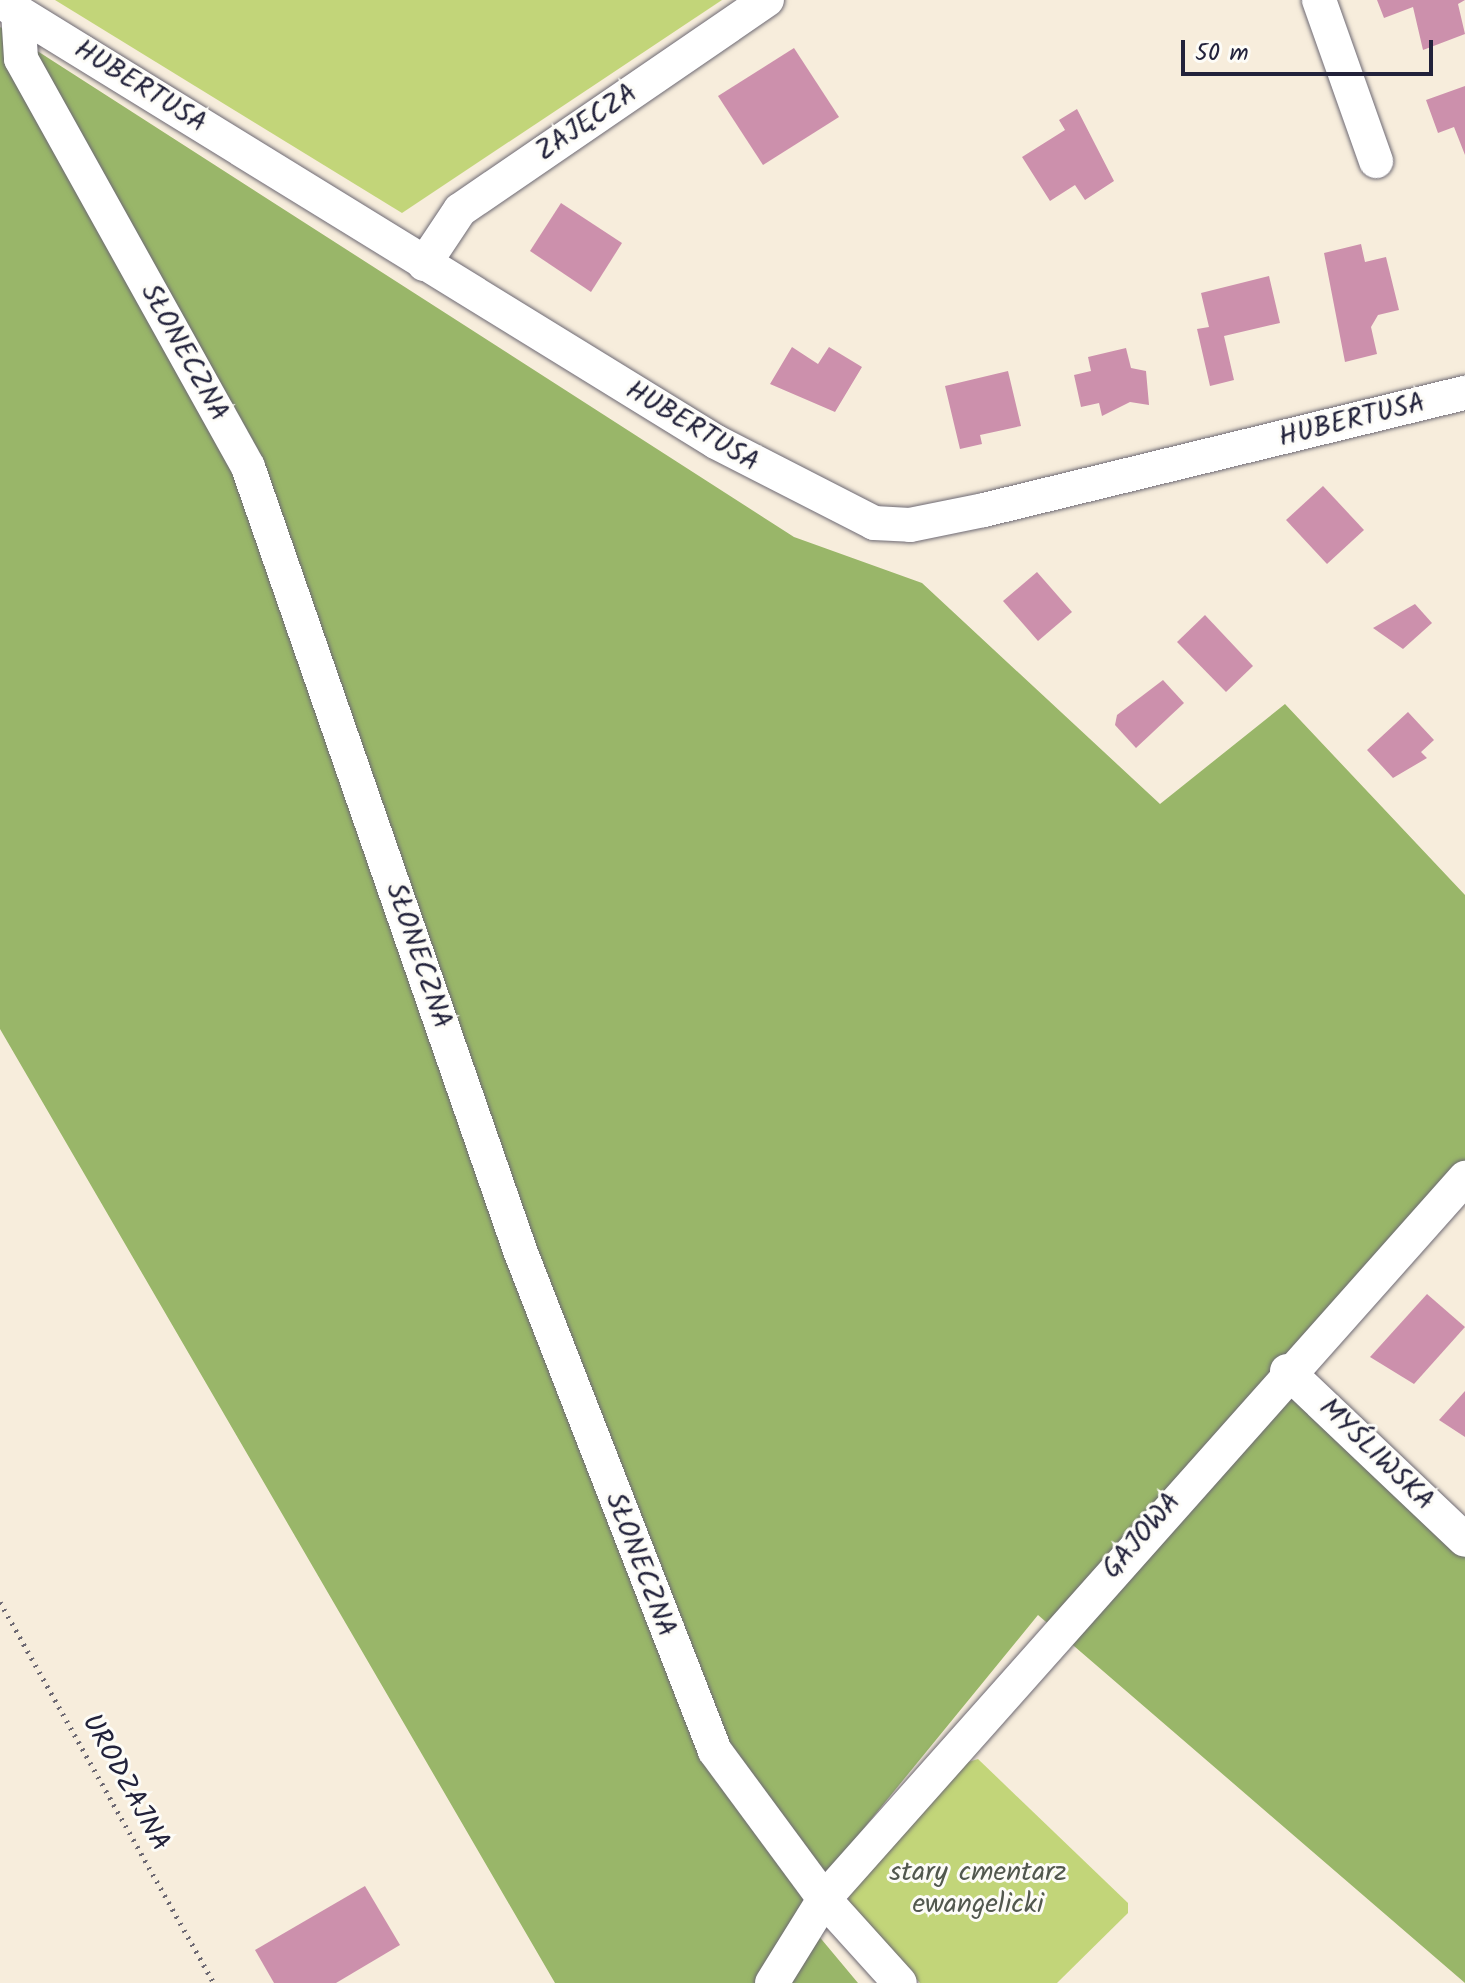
<!DOCTYPE html>
<meta charset="utf-8">
<style>
body{margin:0}
#map{position:relative;width:1465px;height:1983px;overflow:hidden;background:#f7eddc;font-family:Kalam,sans-serif}
div>[style]{position:absolute}
.green>*{inset:0;background:#c2d579}
.forest>*{inset:0;background:#99b669}
.building>*{inset:0;background:#cc90ac}
.path>*{height:5px;margin-top:-2.5px;transform-origin:0;background:repeating-linear-gradient(90deg,#6d6973 0 2px,transparent 0 8px)}
.roads{filter:drop-shadow(0 0 2px #6d6973) drop-shadow(0 0 2px #6d6973)}
.minor>*{height:34px;margin:-17px;padding:0 17px;transform-origin:17px;border-radius:17px;background:#fff}
span{translate:-50% -50%;white-space:nowrap;text-align:center;line-height:1.15;-webkit-text-stroke:6px #fdfcf7;paint-order:stroke}
.street-label{font-size:28px;color:#22223b}
.park-label{font-size:28px;color:#52584e}
.scale{position:absolute;left:1181px;top:40px;width:252px;height:36px;box-sizing:border-box;border:4px solid #22223b;border-top:0;padding-left:10px;font-size:24px;line-height:28px;white-space:nowrap;color:#22223b;-webkit-text-stroke:6px #fdfcf7;paint-order:stroke}
</style>
<div id="map">
<div class="green">
<i style="clip-path:polygon(55px 0,722px 0,402px 213px)"></i>
<i style="clip-path:polygon(978px 1759px,1128px 1903px,1128px 1913px,1057px 1983px,920px 1983px,848px 1905px,850px 1892px,965px 1763px)"></i>
</div>
<div class="forest">
<i style="clip-path:polygon(0 27px,794px 537px,922px 583px,1160px 804px,1285px 704px,1465px 895px,1465px 1174px,1274px 1370px,1465px 1540px,1465px 1983px,1038px 1615px,797px 1910px,858px 1983px,555px 1983px,0 1029px)"></i>
</div>
<div class="building">
<i style="clip-path:polygon(1377px 0,1465px 0,1458px 4px,1465px 34px,1423px 50px,1413px 7px,1384px 18px)"></i>
<i style="clip-path:polygon(794px 48px,839px 117px,763px 165px,718px 96px)"></i>
<i style="clip-path:polygon(1465px 86px,1465px 155px,1454px 127px,1438px 133px,1426px 100px)"></i>
<i style="clip-path:polygon(1077px 109px,1114px 181px,1085px 200px,1075px 185px,1050px 201px,1022px 157px,1065px 130px,1059px 120px)"></i>
<i style="clip-path:polygon(561px 203px,622px 243px,591px 292px,530px 251px)"></i>
<i style="clip-path:polygon(1361px 244px,1365px 262px,1386px 257px,1399px 310px,1378px 315px,1371px 327px,1377px 354px,1345px 362px,1324px 253px)"></i>
<i style="clip-path:polygon(1269px 276px,1280px 323px,1224px 336px,1234px 380px,1210px 386px,1197px 329px,1209px 327px,1201px 293px)"></i>
<i style="clip-path:polygon(792px 347px,818px 364px,829px 347px,862px 367px,835px 412px,770px 384px)"></i>
<i style="clip-path:polygon(1126px 348px,1131px 368px,1146px 371px,1149px 405px,1130px 402px,1102px 416px,1099px 403px,1081px 407px,1074px 375px,1091px 371px,1088px 357px)"></i>
<i style="clip-path:polygon(1008px 371px,1021px 426px,980px 435px,982px 444px,960px 449px,945px 386px)"></i>
<i style="clip-path:polygon(1323px 486px,1364px 530px,1327px 564px,1286px 520px)"></i>
<i style="clip-path:polygon(1037px 572px,1072px 612px,1038px 641px,1003px 601px)"></i>
<i style="clip-path:polygon(1415px 604px,1432px 623px,1403px 649px,1373px 628px)"></i>
<i style="clip-path:polygon(1205px 615px,1253px 666px,1226px 692px,1177px 642px)"></i>
<i style="clip-path:polygon(1163px 680px,1184px 703px,1136px 748px,1115px 725px,1117px 715px)"></i>
<i style="clip-path:polygon(1408px 712px,1434px 740px,1421px 752px,1427px 758px,1393px 778px,1367px 750px)"></i>
<i style="clip-path:polygon(1427px 1294px,1465px 1327px,1414px 1384px,1370px 1357px)"></i>
<i style="clip-path:polygon(1465px 1391px,1465px 1437px,1439px 1420px)"></i>
<i style="clip-path:polygon(365px 1886px,400px 1945px,336px 1983px,274px 1983px,255px 1950px)"></i>
</div>
<div class="path">
<i style="left:0;top:1602px;width:437px;rotate:60.7deg"></i>
</div>
<div class="roads">
<div class="minor">
<i style="left:1319px;top:0;width:171px;rotate:70.5deg"></i>
<i style="left:0;top:1px;width:841px;rotate:31.63deg"></i>
<i style="left:716px;top:442px;width:178px;rotate:27.1deg"></i>
<i style="left:874px;top:523px;width:36px;rotate:3deg"></i>
<i style="left:910px;top:525px;width:76px;rotate:-11.5deg"></i>
<i style="left:984px;top:510px;width:495px;rotate:-13.7deg"></i>
<i style="left:18px;top:12px;width:47px;rotate:86.3deg"></i>
<i style="left:21px;top:59px;width:467px;rotate:60.9deg"></i>
<i style="left:248px;top:467px;width:832px;rotate:70.85deg"></i>
<i style="left:521px;top:1253px;width:534px;rotate:68.72deg"></i>
<i style="left:715px;top:1751px;width:184px;rotate:53.6deg"></i>
<i style="left:824px;top:1899px;width:113px;rotate:47.9deg"></i>
<i style="left:424px;top:264px;width:65px;rotate:-56.3deg"></i>
<i style="left:460px;top:210px;width:372px;rotate:-34.4deg"></i>
<i style="left:1287px;top:1371px;width:245px;rotate:43.5deg"></i>
<i style="left:772px;top:1983px;width:99px;rotate:-58.2deg"></i>
<i style="left:824px;top:1899px;width:965px;rotate:-48.36deg"></i>
</div>
</div>
<div class="street-label">
<span style="left:140px;top:87px;rotate:32deg">HUBERTUSA</span>
<span style="left:587px;top:123px;rotate:-34deg">ZAJĘCZA</span>
<span style="left:184px;top:353px;rotate:61deg">SŁONECZNA</span>
<span style="left:1352px;top:421px;rotate:-14deg">HUBERTUSA</span>
<span style="left:692px;top:427px;rotate:31deg">HUBERTUSA</span>
<span style="left:418px;top:956px;rotate:71deg">SŁONECZNA</span>
<span style="left:1376px;top:1455px;rotate:44deg">MYŚLIWSKA</span>
<span style="left:1142px;top:1536px;rotate:-49deg">GAJOWA</span>
<span style="left:640px;top:1565px;rotate:69deg">SŁONECZNA</span>
<span style="left:125px;top:1783px;rotate:61deg">URODZAJNA</span>
</div>
<div class="park-label">
<span style="left:978px;top:1889px">stary cmentarz<br>ewangelicki</span>
</div>
<div class="scale">50 m</div>
</div>
